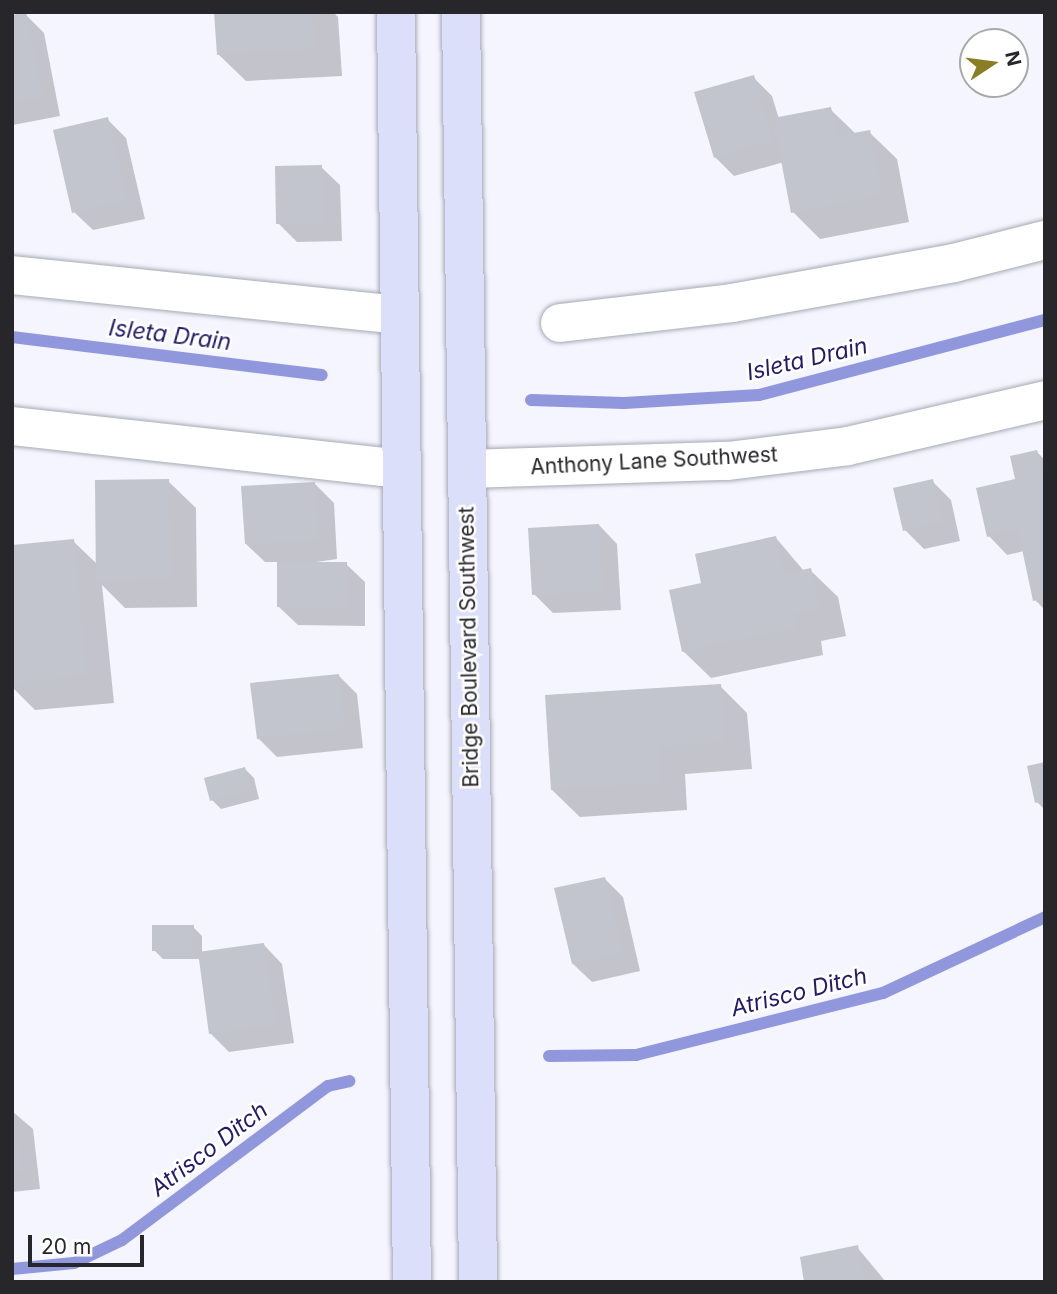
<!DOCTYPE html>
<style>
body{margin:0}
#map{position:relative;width:1057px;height:1294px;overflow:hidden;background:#f4f5fe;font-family:Inter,sans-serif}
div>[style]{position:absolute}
.shadow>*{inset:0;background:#0003}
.stream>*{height:12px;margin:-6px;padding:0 6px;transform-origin:6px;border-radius:6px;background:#9197dd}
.building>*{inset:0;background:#c2c4ce}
.roads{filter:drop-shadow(0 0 2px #a7a9b3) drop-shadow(0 0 2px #a7a9b3)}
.minor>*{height:38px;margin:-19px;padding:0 19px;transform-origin:19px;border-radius:19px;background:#fff}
.major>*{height:38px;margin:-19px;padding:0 19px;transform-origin:19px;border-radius:19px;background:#dcdffa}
span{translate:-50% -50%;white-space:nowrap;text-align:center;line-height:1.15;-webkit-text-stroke:5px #fff;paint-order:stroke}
.street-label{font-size:21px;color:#27272b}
.water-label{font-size:23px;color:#241a6b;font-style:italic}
.frame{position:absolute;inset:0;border:14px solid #27272b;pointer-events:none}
.north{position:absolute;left:959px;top:28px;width:70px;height:70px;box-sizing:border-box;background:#fff;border:2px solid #a9a9aa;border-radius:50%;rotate:77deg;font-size:19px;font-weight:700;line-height:28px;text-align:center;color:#27272b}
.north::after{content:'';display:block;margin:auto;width:24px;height:32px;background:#8b7d23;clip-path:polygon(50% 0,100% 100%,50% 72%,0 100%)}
.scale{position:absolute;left:28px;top:1235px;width:116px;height:32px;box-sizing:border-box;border:4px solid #27272b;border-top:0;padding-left:9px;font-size:21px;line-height:24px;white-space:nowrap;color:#27272b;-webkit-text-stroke:5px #fff;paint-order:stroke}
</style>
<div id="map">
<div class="shadow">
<i style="clip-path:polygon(216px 12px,333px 12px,338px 17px,342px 76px,246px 81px,218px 54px)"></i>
<i style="clip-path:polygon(25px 14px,44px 33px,60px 116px,13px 125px,12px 16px)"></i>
<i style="clip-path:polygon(753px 77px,772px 96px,779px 119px,830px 109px,856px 134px,869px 132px,897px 159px,909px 222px,820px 239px,793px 212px,784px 162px,734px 176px,715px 157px)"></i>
<i style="clip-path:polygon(107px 119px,126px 138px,145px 219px,93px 230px,74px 212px)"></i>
<i style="clip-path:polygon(321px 167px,340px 185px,342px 241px,297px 242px,278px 223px)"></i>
<i style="clip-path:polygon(1037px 452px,1045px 460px,1045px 610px,1035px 600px,1024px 551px,1007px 555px,989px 536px)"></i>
<i style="clip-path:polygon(168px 481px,196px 508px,197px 607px,125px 608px,102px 585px,114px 703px,35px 710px,12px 687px,12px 546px,73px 541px,98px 565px)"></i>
<i style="clip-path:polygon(932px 481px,951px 500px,960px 541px,924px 549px,905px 530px)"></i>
<i style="clip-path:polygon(315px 484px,334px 503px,337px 559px,303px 564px,346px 564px,365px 582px,365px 626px,298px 625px,279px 607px,279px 562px,265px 562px,246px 544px)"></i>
<i style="clip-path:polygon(599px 525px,617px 544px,621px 610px,553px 613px,534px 594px)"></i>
<i style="clip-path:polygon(776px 538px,804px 571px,810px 570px,838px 597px,846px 636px,821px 641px,823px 655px,711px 678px,683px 651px,703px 584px)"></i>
<i style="clip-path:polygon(339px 676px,357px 694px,363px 748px,277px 757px,258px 738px)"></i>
<i style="clip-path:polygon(720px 686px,747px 713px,752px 769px,685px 774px,687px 810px,580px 817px,552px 790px)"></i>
<i style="clip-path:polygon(1045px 764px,1045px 810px,1037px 802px)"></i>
<i style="clip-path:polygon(245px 769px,254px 778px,259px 799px,221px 809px,212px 800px)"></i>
<i style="clip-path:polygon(604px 878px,623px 897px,640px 971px,592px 982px,573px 964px)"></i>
<i style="clip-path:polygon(193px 927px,202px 936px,202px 953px,264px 945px,282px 964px,294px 1043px,229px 1052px,210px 1033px,200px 959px,163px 959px,154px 950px)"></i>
<i style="clip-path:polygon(12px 1111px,33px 1129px,40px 1189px,12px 1192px)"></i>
<i style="clip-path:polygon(857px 1247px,886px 1282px,806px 1282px)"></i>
</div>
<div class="stream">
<i style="left:12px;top:337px;width:312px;rotate:7deg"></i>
<i style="left:531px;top:400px;width:93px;rotate:1.8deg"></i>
<i style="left:624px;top:403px;width:135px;rotate:-3.4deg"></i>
<i style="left:759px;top:395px;width:296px;rotate:-14.7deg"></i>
<i style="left:549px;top:1056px;width:87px;rotate:-0.7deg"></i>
<i style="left:636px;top:1055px;width:255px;rotate:-14.1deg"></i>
<i style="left:883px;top:993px;width:179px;rotate:-25.1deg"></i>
<i style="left:12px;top:1269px;width:62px;rotate:-5.5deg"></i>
<i style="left:74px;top:1263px;width:53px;rotate:-25.6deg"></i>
<i style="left:122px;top:1240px;width:257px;rotate:-36.8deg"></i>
<i style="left:328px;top:1086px;width:22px;rotate:-13deg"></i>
</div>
<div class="building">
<i style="clip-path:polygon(26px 12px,43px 97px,12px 103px,12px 15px)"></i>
<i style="clip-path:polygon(214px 12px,313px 12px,315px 49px,217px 55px)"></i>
<i style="clip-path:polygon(754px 75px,773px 141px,714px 158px,694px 92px)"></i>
<i style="clip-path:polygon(831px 107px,837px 136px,870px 130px,882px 195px,791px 213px,773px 118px)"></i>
<i style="clip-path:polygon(108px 117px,127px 200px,72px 213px,53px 130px)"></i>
<i style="clip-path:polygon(322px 165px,323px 223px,276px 224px,275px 166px)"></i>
<i style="clip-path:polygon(1037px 450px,1045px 484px,1045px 598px,1033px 601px,1018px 530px,987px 537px,976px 488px,1015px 479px,1010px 456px)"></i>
<i style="clip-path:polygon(169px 479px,171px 580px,96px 582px,95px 480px)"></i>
<i style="clip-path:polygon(933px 479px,943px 522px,903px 531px,893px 488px)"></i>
<i style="clip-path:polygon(315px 482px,319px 541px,245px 544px,241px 486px)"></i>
<i style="clip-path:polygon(599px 524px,603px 592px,532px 595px,528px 528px)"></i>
<i style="clip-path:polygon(776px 536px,784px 574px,811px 568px,820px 609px,794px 614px,797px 628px,682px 652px,669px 590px,701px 583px,695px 554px)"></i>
<i style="clip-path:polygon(74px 539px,87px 676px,12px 683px,12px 545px)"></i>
<i style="clip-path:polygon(277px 562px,347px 562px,347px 607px,277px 607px)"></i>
<i style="clip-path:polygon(339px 674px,345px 729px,257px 739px,250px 683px)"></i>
<i style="clip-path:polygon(721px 684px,725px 742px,658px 747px,661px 783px,551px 790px,545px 695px)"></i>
<i style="clip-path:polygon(1045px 762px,1045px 801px,1035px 803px,1027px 766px)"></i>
<i style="clip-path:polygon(245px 767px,251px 790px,210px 801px,204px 778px)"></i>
<i style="clip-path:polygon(605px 877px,623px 953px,572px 964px,554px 888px)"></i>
<i style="clip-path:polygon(152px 925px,194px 925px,193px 951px,152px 951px)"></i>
<i style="clip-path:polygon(264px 943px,276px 1025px,209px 1034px,198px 952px)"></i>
<i style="clip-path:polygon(12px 1109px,22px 1171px,12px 1172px)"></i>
<i style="clip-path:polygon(858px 1245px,865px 1282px,804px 1282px,800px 1257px)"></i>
</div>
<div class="roads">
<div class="minor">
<i style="left:12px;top:275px;width:389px;rotate:5.9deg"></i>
<i style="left:560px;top:323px;width:173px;rotate:-6.6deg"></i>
<i style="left:732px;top:303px;width:226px;rotate:-10.2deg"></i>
<i style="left:954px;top:263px;width:94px;rotate:-14.2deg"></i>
<i style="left:12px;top:426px;width:391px;rotate:6.3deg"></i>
<i style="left:467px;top:469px;width:261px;rotate:-1.8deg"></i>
<i style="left:728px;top:461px;width:121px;rotate:-7.1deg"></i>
<i style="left:848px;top:446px;width:202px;rotate:-13.1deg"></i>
</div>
<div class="major">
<i style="left:396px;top:12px;width:1270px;rotate:89.28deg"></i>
<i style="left:461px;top:12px;width:1270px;rotate:89.23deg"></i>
</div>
</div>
<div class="street-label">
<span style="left:654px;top:461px;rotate:-3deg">Anthony Lane Southwest</span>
<span style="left:469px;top:647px;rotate:-91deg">Bridge Boulevard Southwest</span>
</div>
<div class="water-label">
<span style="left:170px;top:335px;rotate:7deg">Isleta Drain</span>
<span style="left:807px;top:359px;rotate:-13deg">Isleta Drain</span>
<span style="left:799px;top:992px;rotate:-14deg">Atrisco Ditch</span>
<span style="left:209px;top:1149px;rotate:-37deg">Atrisco Ditch</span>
</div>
<div class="frame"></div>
<div class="north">N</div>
<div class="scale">20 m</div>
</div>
